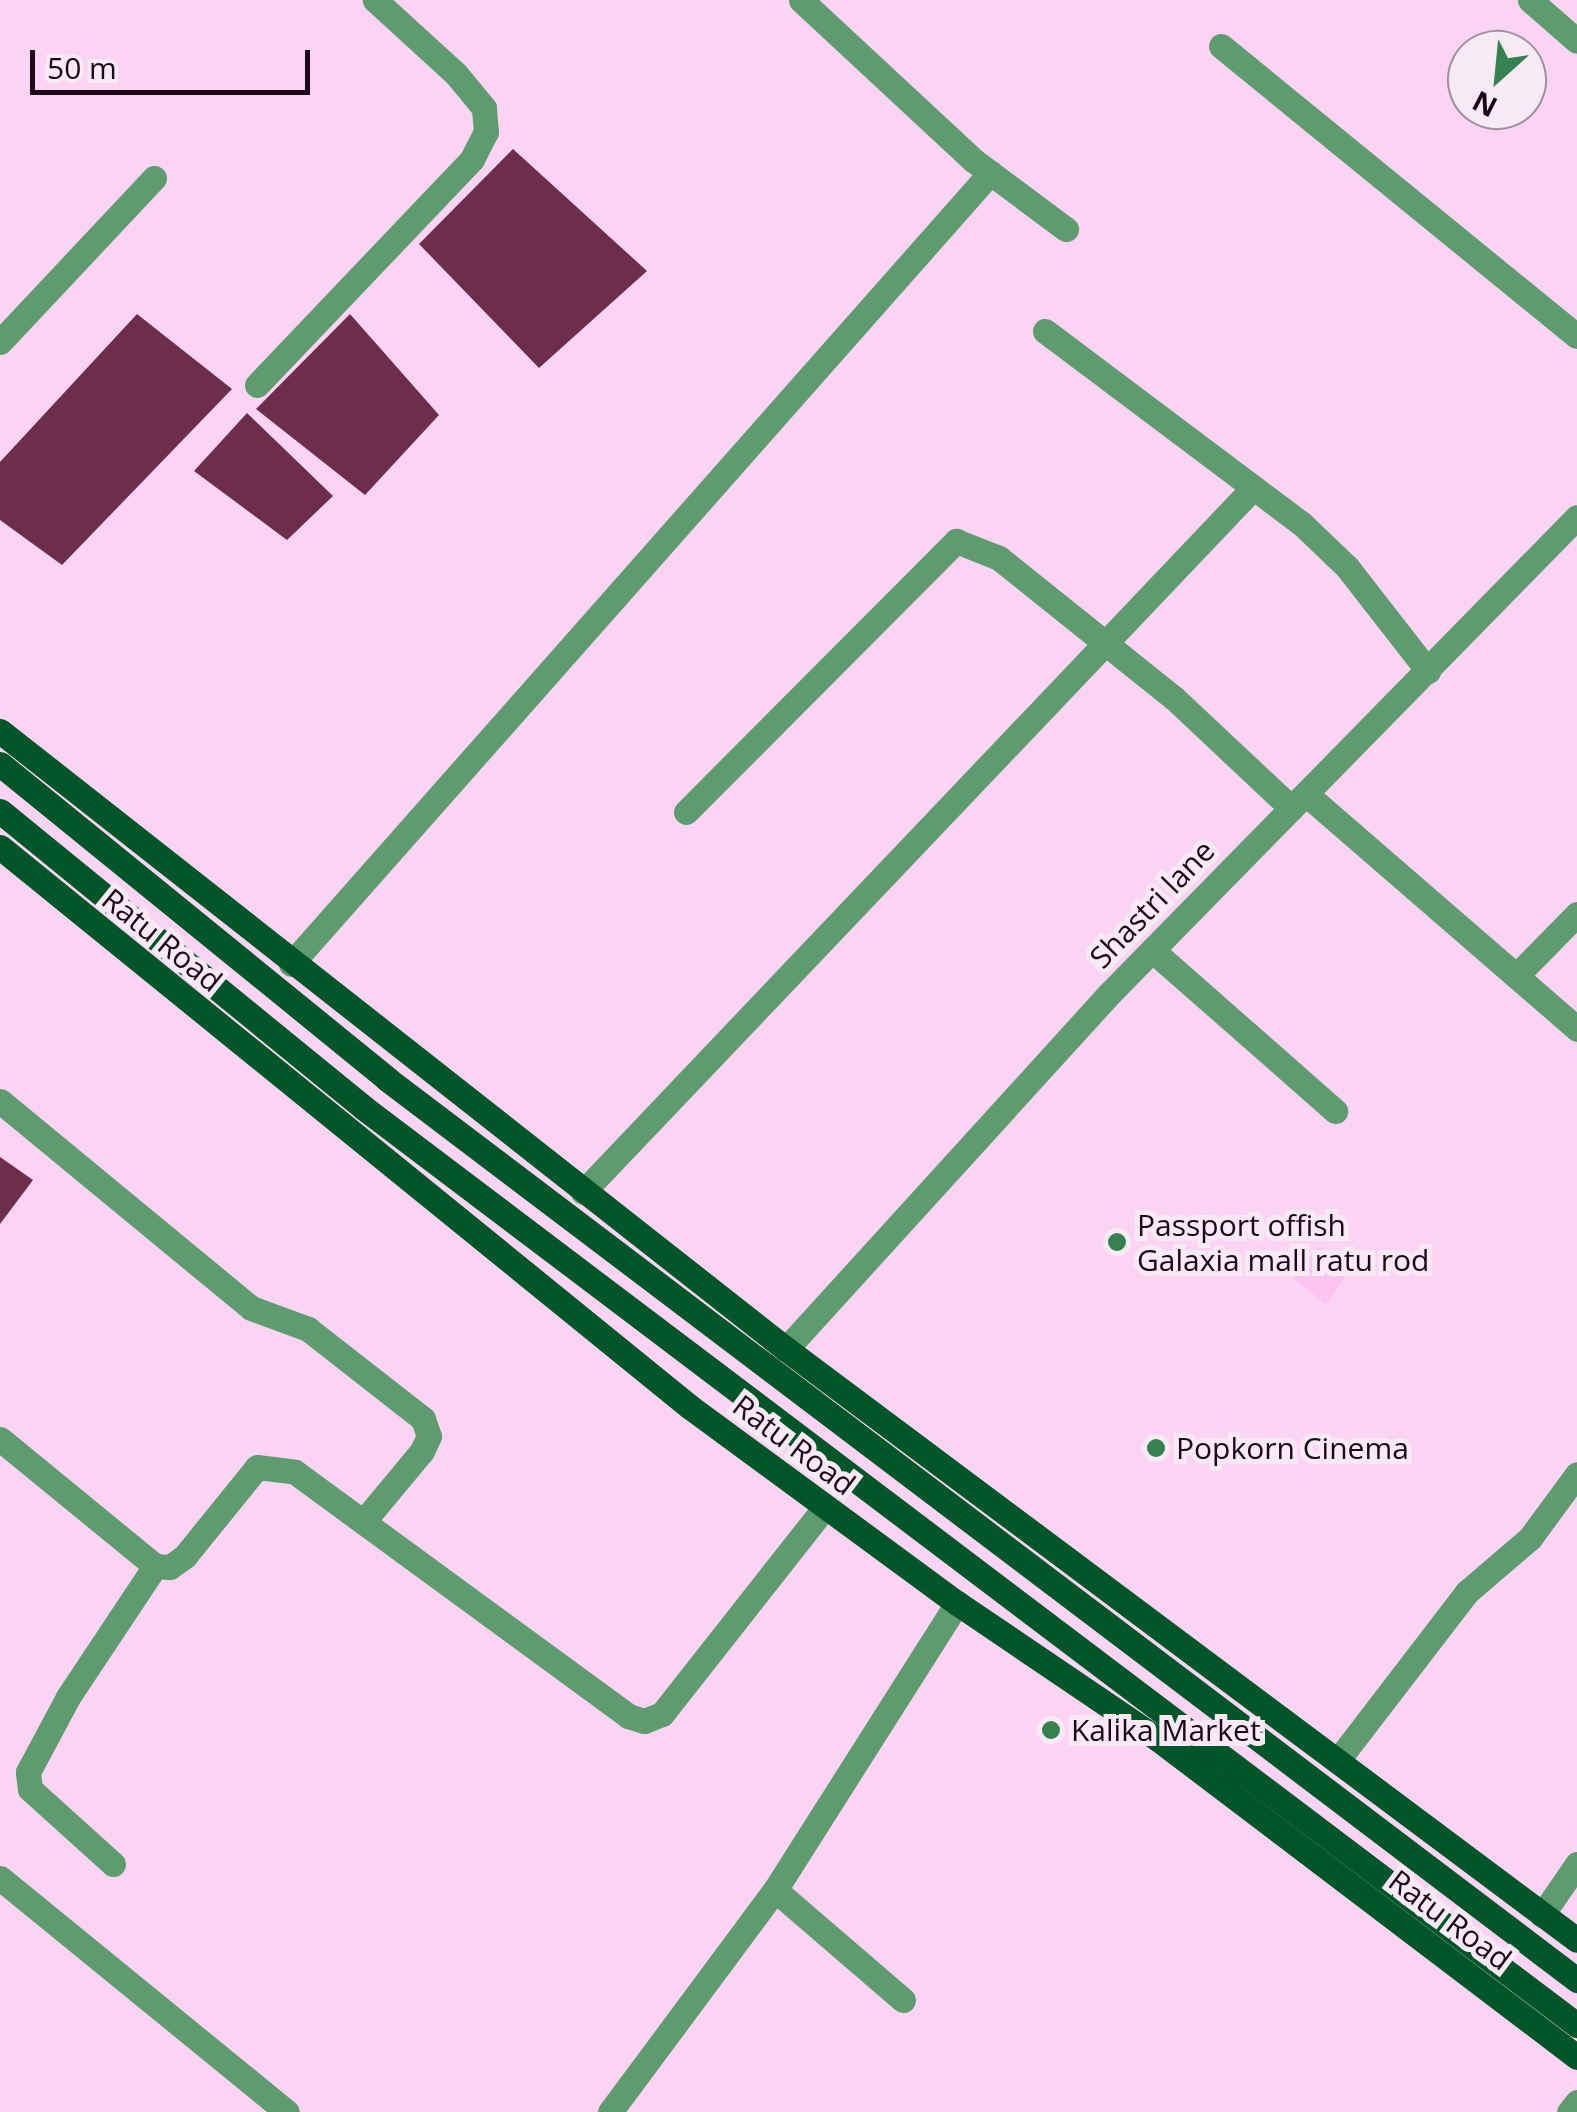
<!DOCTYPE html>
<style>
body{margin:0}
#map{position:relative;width:1577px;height:2112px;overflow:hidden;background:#fad4f2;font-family:"Open Sans",sans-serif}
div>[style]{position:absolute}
.built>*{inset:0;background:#fbc3f0}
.building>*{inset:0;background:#6d2e4c}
.minor>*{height:25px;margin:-12.5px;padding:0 12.5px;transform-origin:12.5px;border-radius:12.5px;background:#5e9c70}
.major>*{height:25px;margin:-12.5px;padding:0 12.5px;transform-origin:12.5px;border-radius:12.5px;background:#005629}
.dots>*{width:28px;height:28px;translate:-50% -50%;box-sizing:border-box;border:5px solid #f7eaf4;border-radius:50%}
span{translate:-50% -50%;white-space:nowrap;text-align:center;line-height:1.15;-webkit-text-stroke:10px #f7eaf4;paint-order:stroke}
.street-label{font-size:30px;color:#1d081a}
.poi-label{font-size:30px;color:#1d081a}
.left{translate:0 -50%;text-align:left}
.north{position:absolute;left:1447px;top:30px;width:100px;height:100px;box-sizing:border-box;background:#f7eaf4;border:2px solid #a0909d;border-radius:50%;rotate:207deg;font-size:28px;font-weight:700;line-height:40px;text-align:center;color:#1d081a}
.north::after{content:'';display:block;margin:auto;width:35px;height:45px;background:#358150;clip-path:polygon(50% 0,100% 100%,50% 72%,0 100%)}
.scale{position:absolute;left:30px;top:50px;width:280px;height:45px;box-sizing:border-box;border:5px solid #1d081a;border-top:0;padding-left:12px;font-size:30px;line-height:35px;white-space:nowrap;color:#1d081a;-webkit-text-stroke:8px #f7eaf4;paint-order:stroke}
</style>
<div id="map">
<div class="built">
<i style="clip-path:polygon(1319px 1246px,1349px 1272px,1326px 1304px,1293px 1278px)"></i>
</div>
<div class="building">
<i style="clip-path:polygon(513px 149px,647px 271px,539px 368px,419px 244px)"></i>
<i style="clip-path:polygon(137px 314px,232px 389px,62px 565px,0 520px,0 462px)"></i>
<i style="clip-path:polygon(350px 314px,439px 415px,365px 495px,256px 409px)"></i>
<i style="clip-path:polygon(247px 413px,333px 496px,287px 540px,194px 471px)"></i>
<i style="clip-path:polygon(0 1157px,33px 1180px,0 1224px)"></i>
</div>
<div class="minor">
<i style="left:801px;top:0;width:235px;rotate:42.9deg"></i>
<i style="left:973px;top:160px;width:116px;rotate:36.6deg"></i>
<i style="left:1530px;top:0;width:62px;rotate:41.1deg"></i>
<i style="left:1221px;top:46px;width:459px;rotate:39.2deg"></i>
<i style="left:1045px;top:331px;width:320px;rotate:36.9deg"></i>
<i style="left:1301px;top:523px;width:64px;rotate:43.7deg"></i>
<i style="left:1347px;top:567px;width:132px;rotate:52.1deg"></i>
<i style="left:0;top:342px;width:225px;rotate:-46.8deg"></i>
<i style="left:257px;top:385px;width:312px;rotate:-46.4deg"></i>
<i style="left:472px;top:159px;width:30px;rotate:-63deg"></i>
<i style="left:486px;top:132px;width:24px;rotate:-95deg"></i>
<i style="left:484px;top:108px;width:44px;rotate:-129.5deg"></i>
<i style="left:456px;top:74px;width:110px;rotate:-137.6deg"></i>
<i style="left:1306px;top:794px;width:359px;rotate:40.9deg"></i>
<i style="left:686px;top:812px;width:383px;rotate:-45.1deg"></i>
<i style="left:956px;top:541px;width:46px;rotate:21.6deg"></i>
<i style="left:999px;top:558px;width:224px;rotate:38.7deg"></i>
<i style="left:1174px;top:698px;width:161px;rotate:43.2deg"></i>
<i style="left:1152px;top:950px;width:244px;rotate:41.3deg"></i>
<i style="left:291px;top:964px;width:1056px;rotate:-48.53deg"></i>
<i style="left:1516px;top:976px;width:87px;rotate:-45.5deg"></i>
<i style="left:0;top:1101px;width:325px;rotate:39.5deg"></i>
<i style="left:251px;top:1308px;width:61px;rotate:20.2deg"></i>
<i style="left:308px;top:1329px;width:146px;rotate:38deg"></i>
<i style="left:423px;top:1419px;width:18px;rotate:71deg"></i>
<i style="left:429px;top:1436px;width:17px;rotate:115deg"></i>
<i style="left:422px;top:1451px;width:92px;rotate:129.7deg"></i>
<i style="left:583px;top:1192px;width:972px;rotate:-46.42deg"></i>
<i style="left:786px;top:1349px;width:483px;rotate:-47.7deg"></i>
<i style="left:1111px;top:992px;width:665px;rotate:-45.55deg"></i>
<i style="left:0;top:1439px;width:200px;rotate:39.3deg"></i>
<i style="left:155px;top:1566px;width:15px;rotate:4deg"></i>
<i style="left:170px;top:1567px;width:19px;rotate:-36deg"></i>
<i style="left:185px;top:1556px;width:114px;rotate:-51deg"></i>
<i style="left:257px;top:1467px;width:38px;rotate:7deg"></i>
<i style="left:295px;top:1472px;width:413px;rotate:36.2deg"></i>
<i style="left:628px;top:1716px;width:17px;rotate:17deg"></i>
<i style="left:644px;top:1721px;width:19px;rotate:-21deg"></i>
<i style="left:662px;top:1714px;width:262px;rotate:-51.8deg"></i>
<i style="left:1338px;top:1760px;width:212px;rotate:-52.5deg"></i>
<i style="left:1467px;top:1592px;width:83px;rotate:-40.6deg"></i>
<i style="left:1530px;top:1538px;width:79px;rotate:-53.7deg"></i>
<i style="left:113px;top:1864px;width:112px;rotate:-137.9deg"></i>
<i style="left:30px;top:1789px;width:17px;rotate:-97deg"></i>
<i style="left:28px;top:1772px;width:85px;rotate:-61.9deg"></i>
<i style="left:68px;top:1697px;width:157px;rotate:-56.4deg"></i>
<i style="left:0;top:1878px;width:370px;rotate:39.2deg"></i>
<i style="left:1542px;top:1915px;width:62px;rotate:-55.5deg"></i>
<i style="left:903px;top:2000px;width:169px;rotate:-139.3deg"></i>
<i style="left:775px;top:1890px;width:340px;rotate:-57.6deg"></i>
<i style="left:610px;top:2112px;width:277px;rotate:-53.4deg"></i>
<i style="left:1569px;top:2112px;width:13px;rotate:-51deg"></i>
</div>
<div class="major">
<i style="left:0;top:731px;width:1000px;rotate:38.18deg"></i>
<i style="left:786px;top:1349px;width:987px;rotate:36.77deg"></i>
<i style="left:0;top:764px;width:499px;rotate:39.1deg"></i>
<i style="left:387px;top:1079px;width:1493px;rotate:37.13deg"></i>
<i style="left:0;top:811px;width:470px;rotate:39.2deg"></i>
<i style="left:364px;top:1108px;width:1521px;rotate:37.09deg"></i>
<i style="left:0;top:847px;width:889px;rotate:39.06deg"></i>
<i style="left:690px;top:1407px;width:331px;rotate:36.3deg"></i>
<i style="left:957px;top:1603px;width:243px;rotate:34.1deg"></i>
<i style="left:1158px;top:1739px;width:526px;rotate:37.2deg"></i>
</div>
<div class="dots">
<i style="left:1117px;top:1242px;background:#358150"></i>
<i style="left:1156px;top:1448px;background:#358150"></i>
<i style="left:1051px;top:1730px;background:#358150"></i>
</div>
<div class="street-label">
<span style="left:1152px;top:904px;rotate:-46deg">Shastri lane</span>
<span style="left:162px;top:940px;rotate:39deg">Ratu Road</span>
<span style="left:794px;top:1445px;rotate:37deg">Ratu Road</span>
<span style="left:1450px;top:1920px;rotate:37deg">Ratu Road</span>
</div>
<div class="poi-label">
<span class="left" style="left:1137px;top:1242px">Passport offish<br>Galaxia mall ratu rod</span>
<span class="left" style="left:1176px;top:1448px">Popkorn Cinema</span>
<span class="left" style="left:1071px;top:1730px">Kalika Market</span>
</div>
<div class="north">N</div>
<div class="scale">50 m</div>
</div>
